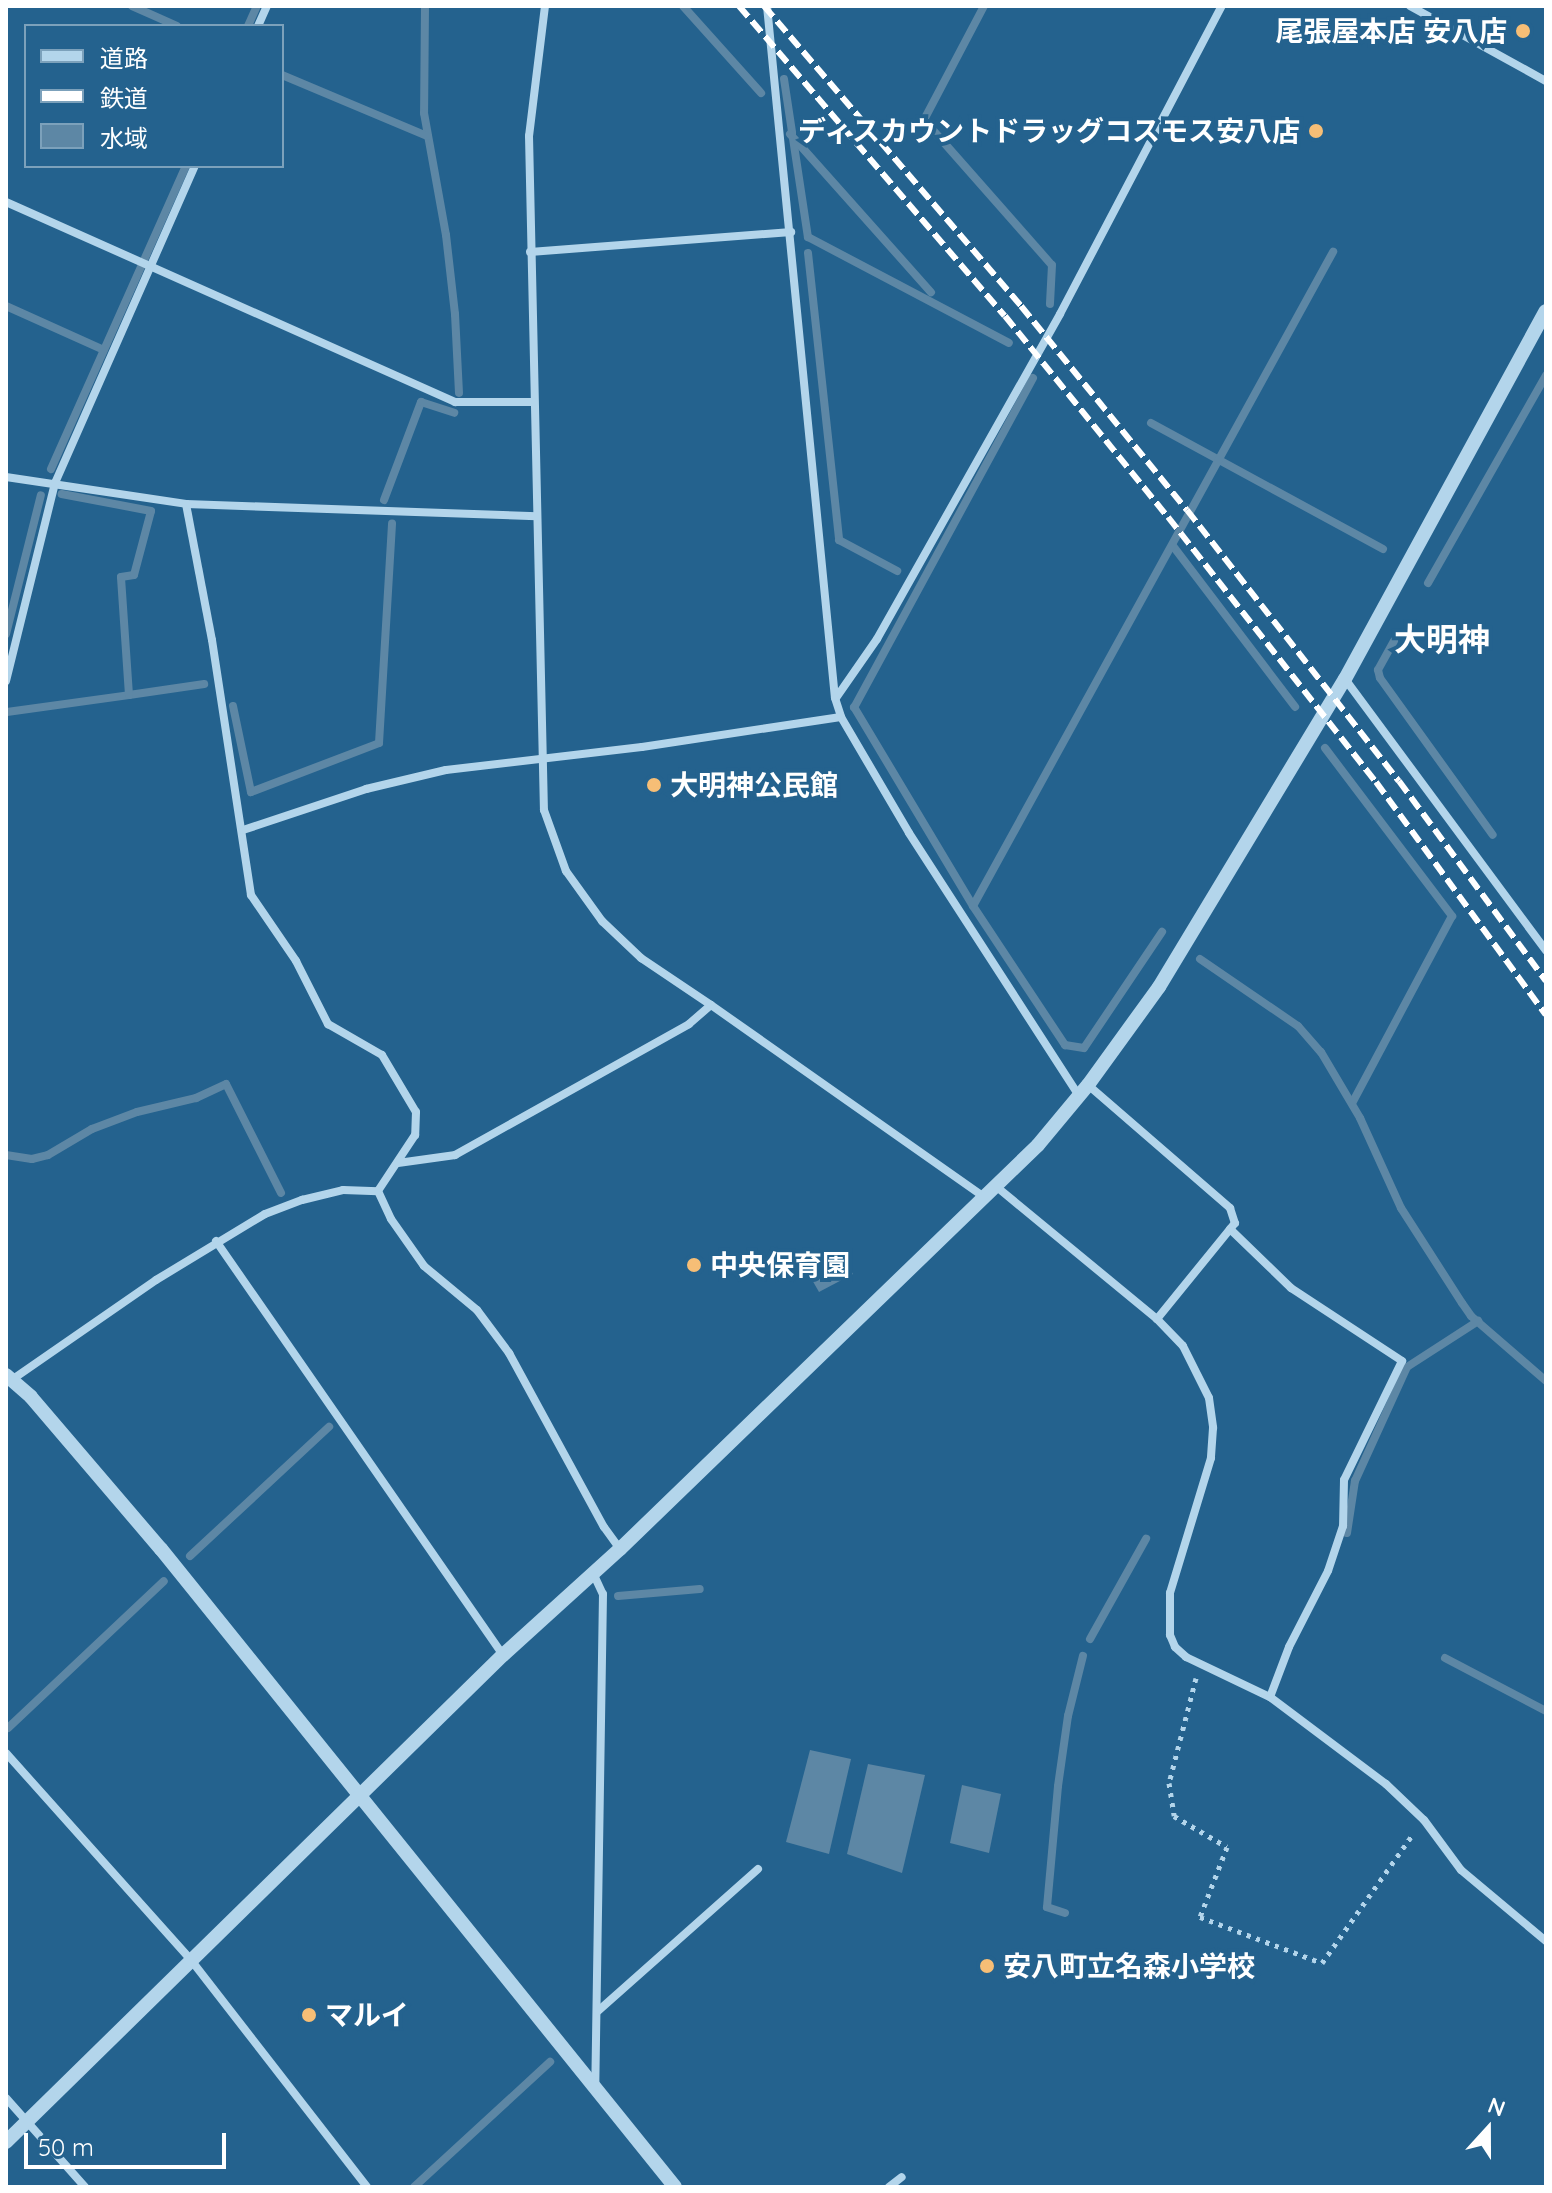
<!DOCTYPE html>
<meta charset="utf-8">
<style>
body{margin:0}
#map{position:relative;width:1552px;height:2193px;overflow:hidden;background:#24628e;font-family:Quicksand,"Noto Sans JP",sans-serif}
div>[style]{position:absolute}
.water>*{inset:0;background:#5d87a5}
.stream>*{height:8px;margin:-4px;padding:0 4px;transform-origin:4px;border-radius:4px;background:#5d87a5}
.path>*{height:5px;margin-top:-2.5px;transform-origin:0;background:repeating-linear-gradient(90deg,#b3d5eb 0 4px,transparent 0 10px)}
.minor>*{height:8px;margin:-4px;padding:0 4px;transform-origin:4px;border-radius:4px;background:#b3d5eb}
.tertiary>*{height:14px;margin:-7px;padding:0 7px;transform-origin:7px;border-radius:7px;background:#b3d5eb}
.rail>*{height:6px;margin-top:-3px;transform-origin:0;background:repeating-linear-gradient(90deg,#fff 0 14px,transparent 0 20px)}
.dots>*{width:22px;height:22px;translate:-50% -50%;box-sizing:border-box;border:4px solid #24628e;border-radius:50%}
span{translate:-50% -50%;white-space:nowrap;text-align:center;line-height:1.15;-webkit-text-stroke:8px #24628e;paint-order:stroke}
.poi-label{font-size:28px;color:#fff;font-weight:700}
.right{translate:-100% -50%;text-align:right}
.left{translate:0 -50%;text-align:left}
.quarter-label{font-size:32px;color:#fff;font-weight:700}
.frame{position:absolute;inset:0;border:8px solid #fff;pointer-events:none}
.legend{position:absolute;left:24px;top:24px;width:260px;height:144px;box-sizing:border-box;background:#24628e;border:2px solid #7ca1bb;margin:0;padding:10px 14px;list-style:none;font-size:24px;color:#fff}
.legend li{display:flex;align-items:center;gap:16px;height:40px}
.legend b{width:40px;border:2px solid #7ca1bb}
.north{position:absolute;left:1448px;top:2089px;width:80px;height:80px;-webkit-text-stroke:6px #24628e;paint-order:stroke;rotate:21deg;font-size:22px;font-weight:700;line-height:32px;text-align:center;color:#fff}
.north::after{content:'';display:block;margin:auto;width:28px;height:36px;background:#fff;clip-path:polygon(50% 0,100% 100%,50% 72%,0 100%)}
.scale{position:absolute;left:24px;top:2133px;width:202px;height:36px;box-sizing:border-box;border:4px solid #fff;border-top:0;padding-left:10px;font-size:24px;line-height:28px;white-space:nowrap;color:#fff;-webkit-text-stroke:6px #24628e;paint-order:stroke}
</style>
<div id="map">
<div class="water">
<i style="clip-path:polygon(839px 1252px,853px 1274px,819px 1292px,807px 1271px)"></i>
<i style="clip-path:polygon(810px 1750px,851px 1759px,829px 1854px,786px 1842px)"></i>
<i style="clip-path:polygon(868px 1764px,925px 1775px,902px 1873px,847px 1854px)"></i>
<i style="clip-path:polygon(962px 1785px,1001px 1794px,989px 1853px,950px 1843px)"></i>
</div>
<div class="stream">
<i style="left:132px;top:6px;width:49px;rotate:24deg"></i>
<i style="left:425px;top:6px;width:107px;rotate:90.5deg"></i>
<i style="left:424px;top:113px;width:124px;rotate:79.8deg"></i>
<i style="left:446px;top:235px;width:80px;rotate:83.5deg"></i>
<i style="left:455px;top:314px;width:79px;rotate:87.1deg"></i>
<i style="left:683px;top:6px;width:117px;rotate:48.1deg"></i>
<i style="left:984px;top:6px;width:129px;rotate:117.8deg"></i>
<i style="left:924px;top:120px;width:193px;rotate:48.6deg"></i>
<i style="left:1052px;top:265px;width:39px;rotate:93deg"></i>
<i style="left:248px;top:26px;width:22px;rotate:-66deg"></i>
<i style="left:282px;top:75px;width:157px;rotate:22.8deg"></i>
<i style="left:784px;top:79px;width:160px;rotate:81.4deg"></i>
<i style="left:808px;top:237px;width:227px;rotate:27.8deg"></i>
<i style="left:790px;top:134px;width:212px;rotate:48.3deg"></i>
<i style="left:808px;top:253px;width:289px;rotate:83.8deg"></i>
<i style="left:839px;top:540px;width:66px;rotate:28.1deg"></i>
<i style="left:6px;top:306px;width:107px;rotate:24.2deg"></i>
<i style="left:1033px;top:378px;width:375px;rotate:118.5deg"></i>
<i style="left:854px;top:707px;width:232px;rotate:59.1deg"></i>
<i style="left:973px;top:906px;width:167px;rotate:56.5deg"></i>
<i style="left:1065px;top:1045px;width:19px;rotate:9deg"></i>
<i style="left:1084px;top:1048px;width:140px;rotate:-56.1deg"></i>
<i style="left:1151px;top:423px;width:264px;rotate:28.5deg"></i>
<i style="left:51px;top:469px;width:332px;rotate:-66deg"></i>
<i style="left:384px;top:500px;width:105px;rotate:-69.3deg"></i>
<i style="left:421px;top:402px;width:35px;rotate:18deg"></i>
<i style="left:1173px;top:546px;width:202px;rotate:52.8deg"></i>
<i style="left:1428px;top:583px;width:239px;rotate:-60.4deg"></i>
<i style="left:6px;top:634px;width:143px;rotate:-75.9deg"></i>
<i style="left:1394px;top:641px;width:33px;rotate:119deg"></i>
<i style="left:1378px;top:670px;width:8px;rotate:76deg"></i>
<i style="left:1380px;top:678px;width:193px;rotate:54.3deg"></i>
<i style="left:129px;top:695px;width:76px;rotate:-8.3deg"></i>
<i style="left:233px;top:706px;width:88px;rotate:78.2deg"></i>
<i style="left:251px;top:792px;width:137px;rotate:-20.9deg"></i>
<i style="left:379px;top:743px;width:220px;rotate:-86.6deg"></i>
<i style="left:7px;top:712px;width:123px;rotate:-7.9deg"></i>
<i style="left:129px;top:695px;width:118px;rotate:-93.9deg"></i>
<i style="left:121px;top:577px;width:13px;rotate:-9deg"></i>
<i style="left:134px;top:575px;width:66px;rotate:-75.1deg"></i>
<i style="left:151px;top:511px;width:91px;rotate:-169.2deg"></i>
<i style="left:1325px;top:748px;width:211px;rotate:52.9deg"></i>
<i style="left:1452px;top:916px;width:212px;rotate:118.1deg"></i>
<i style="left:973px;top:906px;width:747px;rotate:-61.17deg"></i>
<i style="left:1200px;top:959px;width:119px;rotate:34.4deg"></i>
<i style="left:1298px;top:1026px;width:35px;rotate:49deg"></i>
<i style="left:1321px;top:1052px;width:77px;rotate:59.4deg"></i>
<i style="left:1360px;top:1118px;width:99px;rotate:65.5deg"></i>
<i style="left:1401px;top:1208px;width:113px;rotate:57.3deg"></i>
<i style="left:1462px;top:1303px;width:16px;rotate:55deg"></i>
<i style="left:1471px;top:1316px;width:99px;rotate:40.9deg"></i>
<i style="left:6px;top:1155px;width:26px;rotate:9deg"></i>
<i style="left:32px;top:1159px;width:16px;rotate:-14deg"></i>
<i style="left:48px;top:1155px;width:51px;rotate:-30.6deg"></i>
<i style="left:92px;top:1129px;width:48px;rotate:-20.7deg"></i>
<i style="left:137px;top:1112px;width:61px;rotate:-13.3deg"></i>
<i style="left:196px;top:1098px;width:33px;rotate:-25deg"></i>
<i style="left:226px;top:1084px;width:122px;rotate:63.2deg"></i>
<i style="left:1347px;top:1533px;width:53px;rotate:-81.3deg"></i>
<i style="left:1355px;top:1481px;width:125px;rotate:-65.5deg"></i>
<i style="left:1407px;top:1367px;width:85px;rotate:-32.9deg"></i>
<i style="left:190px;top:1556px;width:190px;rotate:-42.9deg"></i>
<i style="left:618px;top:1596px;width:82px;rotate:-4.9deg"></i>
<i style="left:1090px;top:1639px;width:115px;rotate:-60.8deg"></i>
<i style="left:1445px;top:1658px;width:114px;rotate:27.7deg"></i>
<i style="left:8px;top:1728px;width:214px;rotate:-43.3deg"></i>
<i style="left:1065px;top:1913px;width:19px;rotate:-162deg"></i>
<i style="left:1047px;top:1907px;width:121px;rotate:-84.8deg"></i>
<i style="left:1058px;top:1786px;width:71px;rotate:-81.9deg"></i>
<i style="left:1068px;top:1716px;width:62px;rotate:-76deg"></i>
<i style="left:414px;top:2187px;width:185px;rotate:-42.6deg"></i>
</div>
<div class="path">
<i style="left:1196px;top:1678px;width:108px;rotate:104.4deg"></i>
<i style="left:1169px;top:1783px;width:33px;rotate:81deg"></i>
<i style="left:1174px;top:1816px;width:61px;rotate:30.3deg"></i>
<i style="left:1227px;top:1847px;width:75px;rotate:111.1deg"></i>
<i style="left:1200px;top:1917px;width:130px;rotate:20.7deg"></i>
<i style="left:1322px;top:1963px;width:158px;rotate:-54.8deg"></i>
</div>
<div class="minor">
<i style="left:545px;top:6px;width:131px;rotate:97deg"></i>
<i style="left:529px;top:136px;width:674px;rotate:88.73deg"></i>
<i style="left:544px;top:810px;width:65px;rotate:70.2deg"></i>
<i style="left:566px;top:871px;width:62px;rotate:54.2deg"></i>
<i style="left:602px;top:921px;width:54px;rotate:43.5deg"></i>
<i style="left:641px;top:958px;width:84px;rotate:33.9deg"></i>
<i style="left:767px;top:6px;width:695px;rotate:84.39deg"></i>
<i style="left:835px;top:698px;width:20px;rotate:72deg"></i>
<i style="left:841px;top:717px;width:134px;rotate:59.6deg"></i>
<i style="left:909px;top:833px;width:313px;rotate:57.1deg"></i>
<i style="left:1410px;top:6px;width:155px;rotate:28.9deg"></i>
<i style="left:258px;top:26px;width:22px;rotate:-66deg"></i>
<i style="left:6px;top:202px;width:492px;rotate:24deg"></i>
<i style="left:455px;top:402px;width:79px"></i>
<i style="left:530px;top:252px;width:262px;rotate:-4.4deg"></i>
<i style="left:6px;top:477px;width:182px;rotate:8.5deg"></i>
<i style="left:186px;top:504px;width:138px;rotate:79.2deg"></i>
<i style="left:212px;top:640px;width:258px;rotate:81.3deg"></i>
<i style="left:251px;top:895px;width:80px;rotate:55.7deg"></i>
<i style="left:296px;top:961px;width:71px;rotate:63.1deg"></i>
<i style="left:328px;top:1024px;width:62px;rotate:29.9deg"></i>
<i style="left:382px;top:1055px;width:66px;rotate:59.2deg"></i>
<i style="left:416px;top:1112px;width:23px;rotate:92deg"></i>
<i style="left:415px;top:1135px;width:67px;rotate:123.5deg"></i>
<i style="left:378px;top:1191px;width:31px;rotate:65deg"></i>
<i style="left:391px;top:1219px;width:57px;rotate:54.9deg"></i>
<i style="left:424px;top:1266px;width:69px;rotate:39.7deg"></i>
<i style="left:477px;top:1310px;width:54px;rotate:53.3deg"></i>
<i style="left:509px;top:1353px;width:198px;rotate:61.4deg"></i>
<i style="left:604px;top:1527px;width:27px;rotate:54deg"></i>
<i style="left:186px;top:504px;width:351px;rotate:2deg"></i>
<i style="left:1345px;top:679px;width:338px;rotate:53.5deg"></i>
<i style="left:6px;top:681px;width:204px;rotate:-76.1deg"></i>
<i style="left:55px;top:483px;width:347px;rotate:-66.2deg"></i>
<i style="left:836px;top:698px;width:72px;rotate:-55.2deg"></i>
<i style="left:877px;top:639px;width:373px;rotate:-60.6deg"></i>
<i style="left:1060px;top:314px;width:348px;rotate:-62.3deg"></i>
<i style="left:243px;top:830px;width:130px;rotate:-18.4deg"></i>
<i style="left:366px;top:789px;width:82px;rotate:-13.4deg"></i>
<i style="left:446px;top:770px;width:197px;rotate:-6.7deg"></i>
<i style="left:642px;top:747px;width:201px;rotate:-8.6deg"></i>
<i style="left:1088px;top:1085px;width:188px;rotate:40.9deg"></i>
<i style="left:1230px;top:1208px;width:16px;rotate:72deg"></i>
<i style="left:1235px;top:1223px;width:124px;rotate:129.1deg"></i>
<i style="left:398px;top:1163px;width:58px;rotate:-8deg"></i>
<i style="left:455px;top:1155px;width:268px;rotate:-29.2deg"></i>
<i style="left:689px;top:1024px;width:29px;rotate:-41deg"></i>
<i style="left:711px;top:1005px;width:336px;rotate:35.1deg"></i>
<i style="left:998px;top:1188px;width:206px;rotate:39.5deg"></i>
<i style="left:1157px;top:1319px;width:37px;rotate:46deg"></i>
<i style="left:1183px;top:1346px;width:58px;rotate:63.4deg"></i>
<i style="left:1209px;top:1398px;width:30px;rotate:82deg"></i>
<i style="left:1213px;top:1428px;width:30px;rotate:94deg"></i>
<i style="left:1211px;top:1458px;width:141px;rotate:106.9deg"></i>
<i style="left:1170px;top:1593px;width:42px;rotate:90deg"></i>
<i style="left:1170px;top:1635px;width:13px;rotate:67deg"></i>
<i style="left:1175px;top:1647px;width:15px;rotate:42deg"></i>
<i style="left:1186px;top:1657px;width:93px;rotate:25.5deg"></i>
<i style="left:1270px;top:1697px;width:145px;rotate:36.9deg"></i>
<i style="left:1386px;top:1784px;width:52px;rotate:43.5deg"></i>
<i style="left:1424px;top:1820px;width:62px;rotate:53.5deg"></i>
<i style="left:1461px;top:1870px;width:111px;rotate:39.9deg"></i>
<i style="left:1230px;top:1229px;width:85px;rotate:44deg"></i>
<i style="left:1291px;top:1288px;width:133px;rotate:33.3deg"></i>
<i style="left:1402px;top:1361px;width:132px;rotate:116deg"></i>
<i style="left:1344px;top:1480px;width:46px;rotate:91.2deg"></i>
<i style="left:1343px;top:1526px;width:47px;rotate:108.4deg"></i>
<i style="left:1328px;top:1571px;width:85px;rotate:117.2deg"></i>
<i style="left:1289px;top:1647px;width:53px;rotate:110.8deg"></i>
<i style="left:216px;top:1241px;width:504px;rotate:55.27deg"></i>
<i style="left:13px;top:1379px;width:174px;rotate:-34.7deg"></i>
<i style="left:156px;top:1280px;width:127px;rotate:-31.2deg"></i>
<i style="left:265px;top:1214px;width:40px;rotate:-21deg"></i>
<i style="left:302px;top:1200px;width:42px;rotate:-13.7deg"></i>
<i style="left:343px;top:1190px;width:35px;rotate:2deg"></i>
<i style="left:593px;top:1573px;width:23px;rotate:65deg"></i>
<i style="left:603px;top:1594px;width:492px;rotate:90.9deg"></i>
<i style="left:6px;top:1753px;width:278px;rotate:48.2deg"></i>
<i style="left:191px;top:1960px;width:287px;rotate:52.2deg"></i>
<i style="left:598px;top:2011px;width:214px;rotate:-41.6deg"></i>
<i style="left:6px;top:2098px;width:119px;rotate:48.4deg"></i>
<i style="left:889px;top:2187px;width:16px;rotate:-38deg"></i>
</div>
<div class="tertiary">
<i style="left:6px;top:1375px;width:33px;rotate:41deg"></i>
<i style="left:31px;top:1397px;width:200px;rotate:49.5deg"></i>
<i style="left:161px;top:1549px;width:819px;rotate:51.14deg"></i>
<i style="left:6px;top:2142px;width:696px;rotate:-44.42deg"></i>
<i style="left:503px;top:1655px;width:158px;rotate:-42.2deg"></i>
<i style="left:620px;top:1549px;width:581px;rotate:-44.02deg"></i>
<i style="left:1038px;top:1145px;width:78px;rotate:-50.2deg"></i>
<i style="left:1088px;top:1085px;width:121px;rotate:-54.1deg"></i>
<i style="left:1159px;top:987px;width:360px;rotate:-58.9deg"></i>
<i style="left:1345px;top:679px;width:419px;rotate:-61.4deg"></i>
</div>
<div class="rail">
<i style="left:739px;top:6px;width:408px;rotate:49.4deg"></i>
<i style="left:1005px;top:316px;width:259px;rotate:51deg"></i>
<i style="left:1168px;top:517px;width:337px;rotate:51.9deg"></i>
<i style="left:1376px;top:782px;width:288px;rotate:53.9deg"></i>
<i style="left:764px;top:6px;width:395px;rotate:49.4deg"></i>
<i style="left:1021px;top:306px;width:263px;rotate:50.9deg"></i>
<i style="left:1187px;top:510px;width:344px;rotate:52deg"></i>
<i style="left:1399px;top:781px;width:248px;rotate:53.7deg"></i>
</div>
<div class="dots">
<i style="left:1523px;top:31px;background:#f6be76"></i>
<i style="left:1316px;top:131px;background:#f6be76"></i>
<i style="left:654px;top:785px;background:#f6be76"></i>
<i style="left:694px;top:1265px;background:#f6be76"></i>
<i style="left:987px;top:1966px;background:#f6be76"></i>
<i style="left:309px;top:2015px;background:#f6be76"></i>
</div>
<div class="poi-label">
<span class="right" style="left:1507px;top:31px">尾張屋本店 安八店</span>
<span class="right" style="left:1300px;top:131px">ディスカウントドラッグコスモス安八店</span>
<span class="left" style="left:670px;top:785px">大明神公民館</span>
<span class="left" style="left:710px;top:1265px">中央保育園</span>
<span class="left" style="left:1003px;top:1966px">安八町立名森小学校</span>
<span class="left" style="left:325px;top:2015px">マルイ</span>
</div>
<div class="quarter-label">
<span style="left:1442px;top:639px">大明神</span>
</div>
<div class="frame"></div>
<ul class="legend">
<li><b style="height:10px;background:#b3d5eb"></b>道路</li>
<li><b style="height:10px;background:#fff"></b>鉄道</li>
<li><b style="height:22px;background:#5d87a5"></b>水域</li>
</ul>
<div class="north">N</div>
<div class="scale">50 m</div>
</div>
